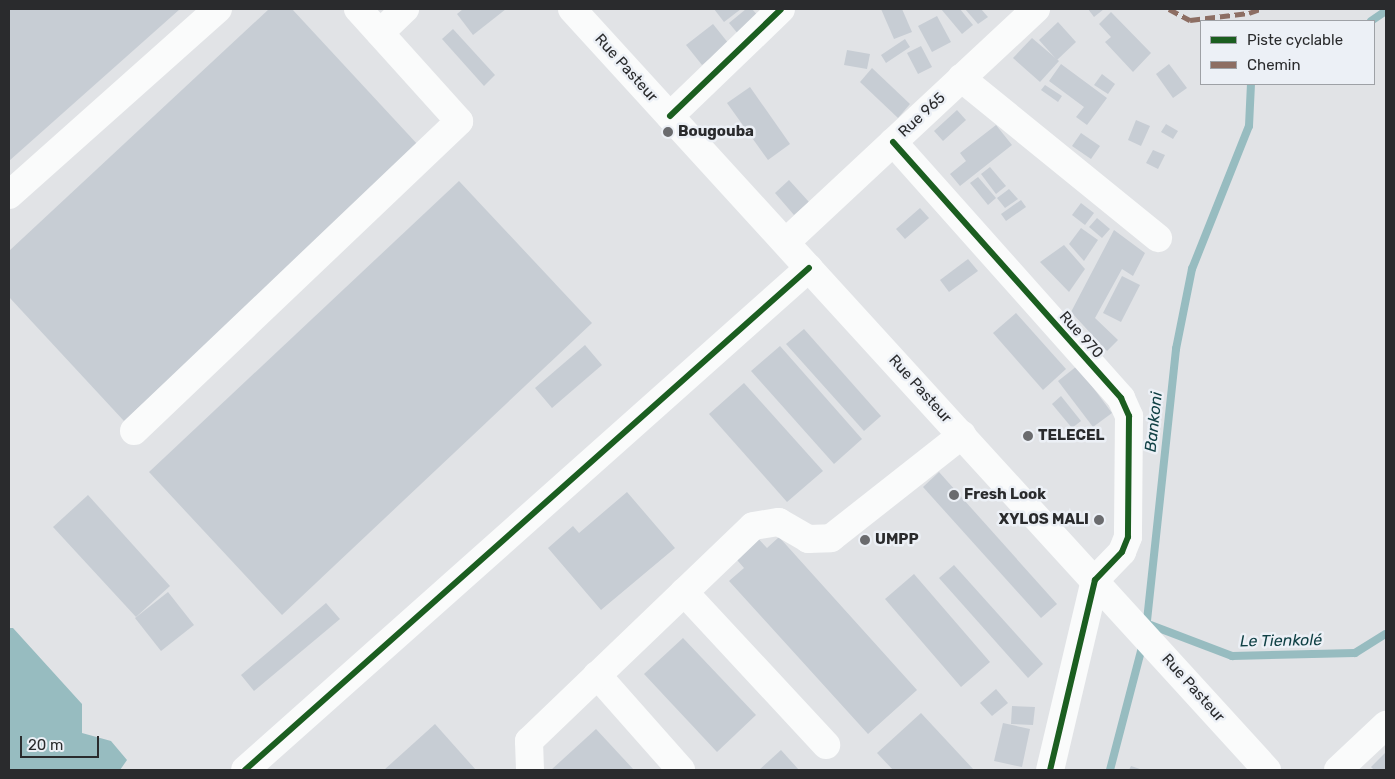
<!DOCTYPE html>
<meta charset="utf-8">
<style>
body{margin:0}
#map{position:relative;width:1395px;height:779px;overflow:hidden;background:#e1e3e6;font-family:Rubik,sans-serif}
div>[style]{position:absolute}
.water>*{inset:0;background:#97bcc0}
.stream>*{height:8px;margin:-4px;padding:0 4px;transform-origin:4px;border-radius:4px;background:#97bcc0}
.building>*{inset:0;background:#c7cdd4}
.minor>*{height:28px;margin:-14px;padding:0 14px;transform-origin:14px;border-radius:14px;background:#fafbfb}
.major>*{height:28px;margin:-14px;padding:0 14px;transform-origin:14px;border-radius:14px;background:#fafbfb}
.quiet>*{height:5px;margin-top:-2.5px;transform-origin:0;background:repeating-linear-gradient(90deg,#8d6e63 0 10px,transparent 0 15px)}
.cycleway>*{height:6px;margin:-3px;padding:0 3px;transform-origin:3px;border-radius:3px;background:#1b5e20}
.dots>*{width:14px;height:14px;translate:-50% -50%;box-sizing:border-box;border:2px solid #ecf0f6;border-radius:50%}
span{translate:-50% -50%;white-space:nowrap;text-align:center;line-height:1.15;-webkit-text-stroke:5px #ecf0f6;paint-order:stroke}
.street-label{font-size:15px;color:#2a2b2d}
.poi-label{font-size:15px;color:#2a2b2d;font-weight:700}
.left{translate:0 -50%;text-align:left}
.right{translate:-100% -50%;text-align:right}
.water-label{font-size:16px;color:#104145;font-style:italic}
.frame{position:absolute;inset:0;border:10px solid #2a2b2d;pointer-events:none}
.legend{position:absolute;left:1200px;top:20px;width:175px;height:65px;box-sizing:border-box;background:#ecf0f6;border:1px solid #9ea1a6;margin:0;padding:6px 9px;list-style:none;font-size:15px;color:#2a2b2d}
.legend li{display:flex;align-items:center;gap:10px;height:25px}
.legend b{width:25px;border:1px solid #9ea1a6}
.scale{position:absolute;left:20px;top:736px;width:79px;height:22px;box-sizing:border-box;border:2px solid #2a2b2d;border-top:0;padding-left:6px;font-size:15px;line-height:18px;white-space:nowrap;color:#2a2b2d;-webkit-text-stroke:4px #ecf0f6;paint-order:stroke}
</style>
<div id="map">
<div class="water">
<i style="clip-path:polygon(9px 628px,13px 628px,82px 704px,82px 733px,111px 741px,127px 760px,120px 770px,9px 770px)"></i>
</div>
<div class="stream">
<i style="left:1371px;top:21px;width:18px;rotate:-34deg"></i>
<i style="left:1148px;top:624px;width:90px;rotate:20.9deg"></i>
<i style="left:1232px;top:656px;width:123px;rotate:-1.4deg"></i>
<i style="left:1355px;top:653px;width:36px;rotate:-32deg"></i>
<i style="left:1146px;top:630px;width:283px;rotate:-83.9deg"></i>
<i style="left:1176px;top:349px;width:82px;rotate:-78.7deg"></i>
<i style="left:1192px;top:269px;width:154px;rotate:-68.3deg"></i>
<i style="left:1249px;top:126px;width:42px;rotate:-87.3deg"></i>
<i style="left:1110px;top:770px;width:131px;rotate:-75.4deg"></i>
</div>
<div class="building">
<i style="clip-path:polygon(9px 9px,180px 9px,9px 161px)"></i>
<i style="clip-path:polygon(269px 9px,292px 9px,419px 146px,124px 421px,9px 297px,9px 251px)"></i>
<i style="clip-path:polygon(463px 9px,506px 9px,473px 35px,457px 14px)"></i>
<i style="clip-path:polygon(714px 9px,741px 9px,724px 22px)"></i>
<i style="clip-path:polygon(746px 9px,752px 9px,760px 18px,739px 35px,729px 23px)"></i>
<i style="clip-path:polygon(881px 9px,902px 9px,912px 32px,894px 39px)"></i>
<i style="clip-path:polygon(941px 9px,960px 9px,973px 25px,962px 34px)"></i>
<i style="clip-path:polygon(965px 9px,981px 9px,988px 17px,978px 24px)"></i>
<i style="clip-path:polygon(1088px 9px,1104px 9px,1094px 17px)"></i>
<i style="clip-path:polygon(1111px 12px,1151px 53px,1133px 72px,1105px 42px,1111px 37px,1099px 24px)"></i>
<i style="clip-path:polygon(937px 16px,951px 42px,932px 52px,918px 26px)"></i>
<i style="clip-path:polygon(1058px 22px,1076px 42px,1057px 60px,1039px 40px)"></i>
<i style="clip-path:polygon(713px 24px,729px 44px,702px 65px,686px 45px)"></i>
<i style="clip-path:polygon(453px 29px,495px 75px,484px 86px,442px 39px)"></i>
<i style="clip-path:polygon(1032px 38px,1059px 61px,1040px 82px,1013px 58px)"></i>
<i style="clip-path:polygon(905px 39px,910px 47px,886px 63px,881px 55px)"></i>
<i style="clip-path:polygon(921px 46px,932px 67px,918px 74px,907px 53px)"></i>
<i style="clip-path:polygon(847px 50px,870px 54px,867px 69px,844px 65px)"></i>
<i style="clip-path:polygon(1061px 64px,1107px 98px,1087px 125px,1076px 117px,1084px 107px,1049px 81px)"></i>
<i style="clip-path:polygon(1169px 64px,1187px 88px,1173px 98px,1156px 74px)"></i>
<i style="clip-path:polygon(872px 68px,910px 104px,898px 118px,860px 82px)"></i>
<i style="clip-path:polygon(1102px 74px,1115px 84px,1108px 94px,1094px 85px)"></i>
<i style="clip-path:polygon(1045px 85px,1062px 96px,1058px 102px,1041px 90px)"></i>
<i style="clip-path:polygon(750px 87px,790px 144px,768px 160px,727px 103px)"></i>
<i style="clip-path:polygon(957px 110px,966px 120px,943px 141px,934px 131px)"></i>
<i style="clip-path:polygon(1136px 120px,1150px 126px,1141px 146px,1128px 140px)"></i>
<i style="clip-path:polygon(1166px 124px,1178px 131px,1173px 139px,1161px 132px)"></i>
<i style="clip-path:polygon(996px 125px,1012px 145px,960px 186px,950px 174px,966px 161px,960px 153px)"></i>
<i style="clip-path:polygon(1081px 133px,1100px 146px,1091px 159px,1072px 146px)"></i>
<i style="clip-path:polygon(1153px 150px,1165px 155px,1158px 169px,1146px 163px)"></i>
<i style="clip-path:polygon(990px 167px,1006px 186px,996px 194px,981px 174px)"></i>
<i style="clip-path:polygon(978px 177px,996px 198px,988px 205px,970px 183px)"></i>
<i style="clip-path:polygon(789px 180px,809px 202px,794px 215px,775px 193px)"></i>
<i style="clip-path:polygon(459px 181px,592px 323px,282px 615px,149px 472px)"></i>
<i style="clip-path:polygon(1009px 189px,1018px 199px,1005px 208px,997px 198px)"></i>
<i style="clip-path:polygon(1021px 200px,1026px 207px,1006px 221px,1001px 214px)"></i>
<i style="clip-path:polygon(1081px 203px,1094px 213px,1085px 225px,1072px 215px)"></i>
<i style="clip-path:polygon(920px 208px,929px 218px,905px 239px,896px 229px)"></i>
<i style="clip-path:polygon(1097px 218px,1110px 229px,1102px 238px,1089px 227px)"></i>
<i style="clip-path:polygon(1081px 228px,1098px 240px,1084px 261px,1069px 244px)"></i>
<i style="clip-path:polygon(1114px 230px,1145px 253px,1133px 276px,1122px 269px,1095px 318px,1118px 340px,1107px 351px,1071px 312px)"></i>
<i style="clip-path:polygon(1064px 245px,1085px 269px,1069px 292px,1040px 262px)"></i>
<i style="clip-path:polygon(968px 259px,978px 271px,949px 292px,940px 280px)"></i>
<i style="clip-path:polygon(1122px 276px,1140px 285px,1121px 322px,1103px 313px)"></i>
<i style="clip-path:polygon(1016px 313px,1066px 369px,1043px 390px,993px 333px)"></i>
<i style="clip-path:polygon(804px 329px,881px 416px,864px 431px,786px 344px)"></i>
<i style="clip-path:polygon(585px 345px,602px 365px,552px 408px,535px 388px)"></i>
<i style="clip-path:polygon(780px 346px,862px 439px,834px 464px,751px 371px)"></i>
<i style="clip-path:polygon(1077px 366px,1112px 413px,1093px 427px,1058px 381px)"></i>
<i style="clip-path:polygon(744px 383px,823px 471px,787px 502px,709px 414px)"></i>
<i style="clip-path:polygon(1061px 396px,1081px 421px,1072px 428px,1052px 404px)"></i>
<i style="clip-path:polygon(939px 472px,1057px 604px,1041px 618px,923px 487px)"></i>
<i style="clip-path:polygon(627px 492px,675px 548px,601px 610px,548px 548px,573px 526px,579px 533px)"></i>
<i style="clip-path:polygon(88px 495px,170px 586px,136px 617px,53px 527px)"></i>
<i style="clip-path:polygon(753px 533px,767px 548px,779px 537px,917px 690px,868px 734px,729px 581px,744px 568px,731px 553px)"></i>
<i style="clip-path:polygon(954px 565px,1043px 664px,1028px 678px,939px 578px)"></i>
<i style="clip-path:polygon(914px 574px,990px 662px,961px 687px,885px 599px)"></i>
<i style="clip-path:polygon(168px 592px,194px 625px,161px 651px,135px 618px)"></i>
<i style="clip-path:polygon(326px 603px,340px 619px,254px 691px,241px 675px)"></i>
<i style="clip-path:polygon(683px 638px,756px 715px,717px 752px,644px 674px)"></i>
<i style="clip-path:polygon(996px 689px,1008px 703px,992px 716px,980px 703px)"></i>
<i style="clip-path:polygon(1012px 706px,1035px 707px,1033px 725px,1011px 724px)"></i>
<i style="clip-path:polygon(921px 713px,974px 770px,893px 770px,877px 753px)"></i>
<i style="clip-path:polygon(1003px 723px,1030px 729px,1022px 767px,994px 761px)"></i>
<i style="clip-path:polygon(435px 724px,476px 770px,384px 770px)"></i>
<i style="clip-path:polygon(596px 729px,634px 770px,551px 770px)"></i>
<i style="clip-path:polygon(781px 750px,799px 770px,759px 770px)"></i>
<i style="clip-path:polygon(1386px 752px,1386px 770px,1374px 770px,1371px 767px)"></i>
<i style="clip-path:polygon(1131px 766px,1143px 770px,1129px 770px)"></i>
</div>
<div class="minor">
<i style="left:380px;top:33px;width:35px;rotate:-44deg"></i>
<i style="left:961px;top:78px;width:254px;rotate:39.1deg"></i>
<i style="left:670px;top:116px;width:154px;rotate:-43.9deg"></i>
<i style="left:893px;top:142px;width:343px;rotate:48.3deg"></i>
<i style="left:1121px;top:398px;width:20px;rotate:66deg"></i>
<i style="left:1129px;top:416px;width:121px;rotate:90.5deg"></i>
<i style="left:1128px;top:537px;width:16px;rotate:112deg"></i>
<i style="left:1122px;top:552px;width:39px;rotate:134deg"></i>
<i style="left:1095px;top:580px;width:195px;rotate:103.3deg"></i>
<i style="left:9px;top:195px;width:280px;rotate:-41.7deg"></i>
<i style="left:786px;top:242px;width:342px;rotate:-43deg"></i>
<i style="left:134px;top:431px;width:449px;rotate:-43.6deg"></i>
<i style="left:459px;top:121px;width:151px;rotate:-132deg"></i>
<i style="left:684px;top:592px;width:209px;rotate:47.1deg"></i>
<i style="left:597px;top:675px;width:127px;rotate:48.5deg"></i>
<i style="left:245px;top:770px;width:755px;rotate:-41.67deg"></i>
<i style="left:530px;top:770px;width:29px;rotate:-92deg"></i>
<i style="left:529px;top:741px;width:310px;rotate:-43.8deg"></i>
<i style="left:753px;top:526px;width:26px;rotate:-9deg"></i>
<i style="left:779px;top:522px;width:34px;rotate:30deg"></i>
<i style="left:808px;top:539px;width:23px;rotate:-2deg"></i>
<i style="left:831px;top:538px;width:167px;rotate:-38.2deg"></i>
<i style="left:1338px;top:770px;width:66px;rotate:-43.2deg"></i>
</div>
<div class="major">
<i style="left:572px;top:9px;width:1031px;rotate:47.6deg"></i>
</div>
<div class="quiet">
<i style="left:1169px;top:9px;width:24px;rotate:28deg"></i>
<i style="left:1190px;top:20px;width:59px;rotate:-6.8deg"></i>
<i style="left:1249px;top:13px;width:12px;rotate:-20deg"></i>
</div>
<div class="cycleway">
<i style="left:670px;top:116px;width:154px;rotate:-43.9deg"></i>
<i style="left:893px;top:142px;width:343px;rotate:48.3deg"></i>
<i style="left:1121px;top:398px;width:20px;rotate:66deg"></i>
<i style="left:1129px;top:416px;width:121px;rotate:90.5deg"></i>
<i style="left:1128px;top:537px;width:16px;rotate:112deg"></i>
<i style="left:1122px;top:552px;width:39px;rotate:134deg"></i>
<i style="left:1095px;top:580px;width:195px;rotate:103.3deg"></i>
<i style="left:245px;top:770px;width:755px;rotate:-41.67deg"></i>
</div>
<div class="dots">
<i style="left:668px;top:132px;background:#6a6b6e"></i>
<i style="left:1028px;top:436px;background:#6a6b6e"></i>
<i style="left:954px;top:495px;background:#6a6b6e"></i>
<i style="left:1099px;top:520px;background:#6a6b6e"></i>
<i style="left:865px;top:540px;background:#6a6b6e"></i>
</div>
<div class="street-label">
<span style="left:626px;top:68px;rotate:48deg">Rue Pasteur</span>
<span style="left:922px;top:115px;rotate:-43deg">Rue 965</span>
<span style="left:1081px;top:335px;rotate:48deg">Rue 970</span>
<span style="left:920px;top:389px;rotate:48deg">Rue Pasteur</span>
<span style="left:1193px;top:688px;rotate:48deg">Rue Pasteur</span>
</div>
<div class="poi-label">
<span class="left" style="left:678px;top:132px">Bougouba</span>
<span class="left" style="left:1038px;top:436px">TELECEL</span>
<span class="left" style="left:964px;top:495px">Fresh Look</span>
<span class="right" style="left:1089px;top:520px">XYLOS MALI</span>
<span class="left" style="left:875px;top:540px">UMPP</span>
</div>
<div class="water-label">
<span style="left:1154px;top:422px;rotate:-84deg">Bankoni</span>
<span style="left:1281px;top:641px;rotate:-1deg">Le Tienkolé</span>
</div>
<div class="frame"></div>
<ul class="legend">
<li><b style="height:6px;background:#1b5e20"></b>Piste cyclable</li>
<li><b style="height:6px;background:#8d6e63"></b>Chemin</li>
</ul>
<div class="scale">20 m</div>
</div>
